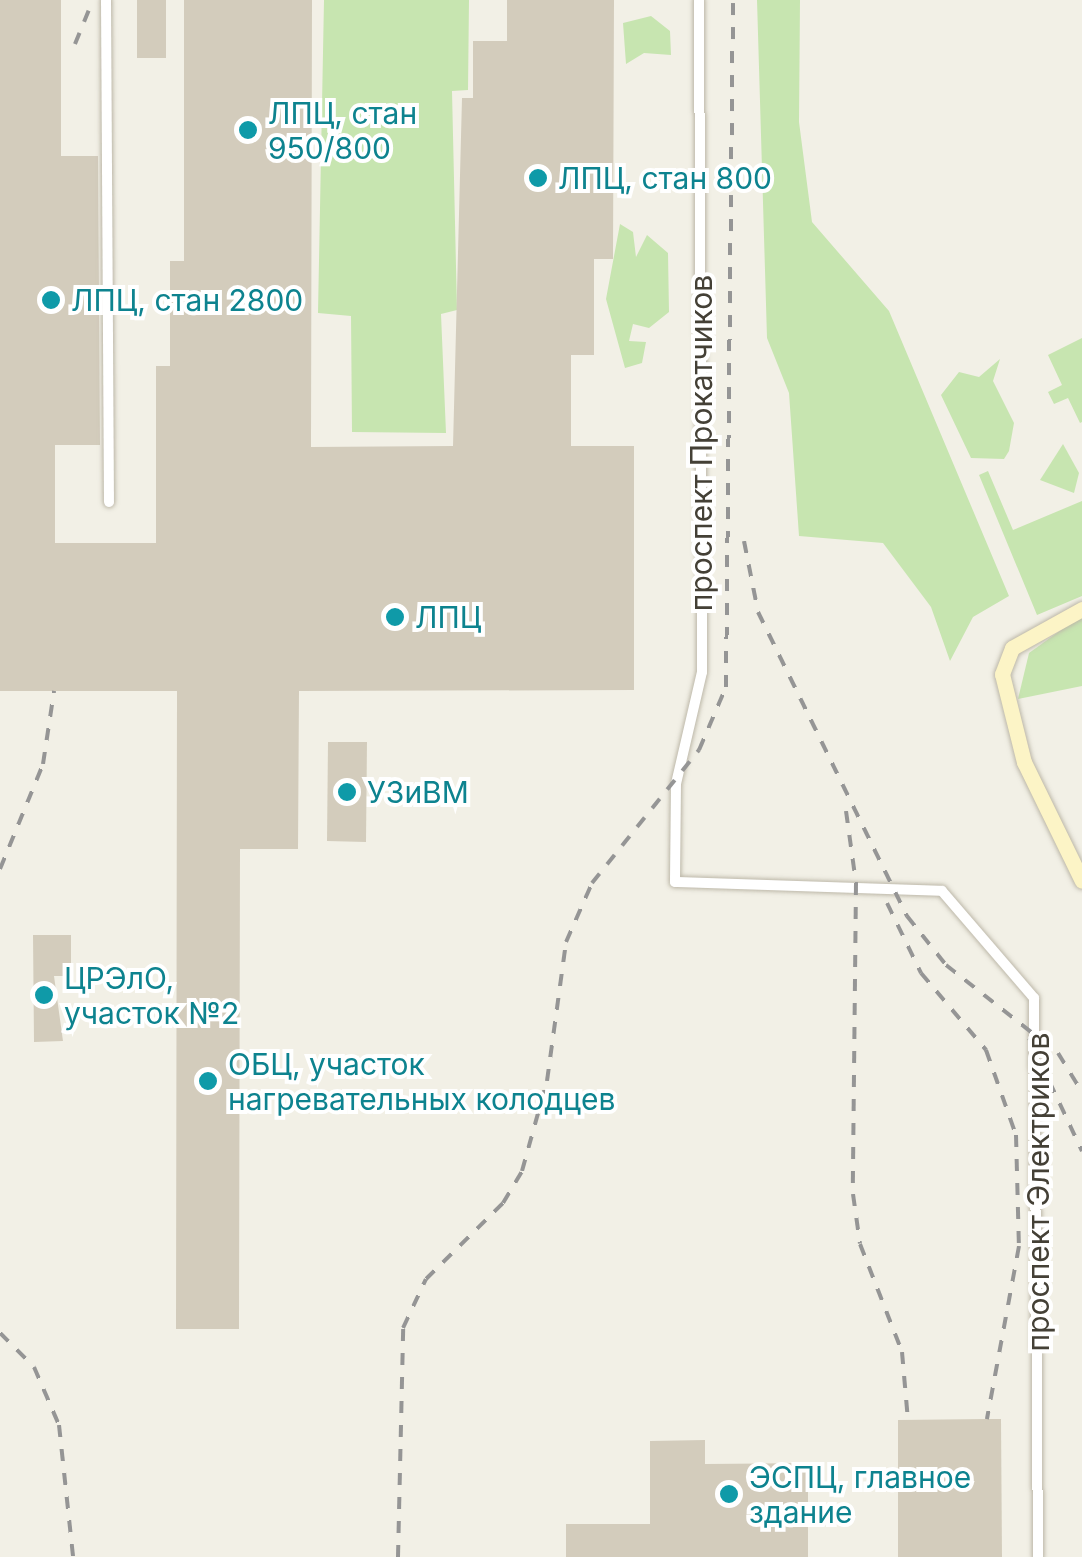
<!DOCTYPE html>
<meta charset="utf-8">
<style>
body{margin:0}
#map{position:relative;width:1082px;height:1557px;overflow:hidden;background:#f2f0e6;font-family:Inter,sans-serif}
div>[style]{position:absolute}
.green>*{inset:0;background:#c7e5b0}
.building>*{inset:0;background:#d3ccbc}
.roads{filter:drop-shadow(0 0 2px #bdb8a9) drop-shadow(0 0 2px #bdb8a9)}
.street>*{height:10px;margin:-5px;padding:0 5px;transform-origin:5px;border-radius:5px;background:#fff}
.secondary>*{height:15px;margin:-7.5px;padding:0 7.5px;transform-origin:7.5px;border-radius:7.5px;background:#fcf4c6}
.rail>*{height:4px;margin-top:-2px;transform-origin:0;background:repeating-linear-gradient(90deg,#959595 0 12px,transparent 0 24px)}
.dots>*{width:28px;height:28px;translate:-50% -50%;box-sizing:border-box;border:5px solid #fff;border-radius:50%}
span{translate:-50% -50%;white-space:nowrap;text-align:center;line-height:1.15;-webkit-text-stroke:8px #fff;paint-order:stroke}
.culture-label{font-size:30px;color:#0d838f}
.left{translate:0 -50%;text-align:left}
.street-label{font-size:30px;color:#444036}
</style>
<div id="map">
<div class="green">
<i style="clip-path:polygon(324px 0,469px 0,468px 90px,452px 91px,457px 310px,441px 314px,446px 433px,352px 432px,351px 316px,318px 313px)"></i>
<i style="clip-path:polygon(757px 0,800px 0,799px 122px,812px 222px,889px 311px,1009px 596px,973px 617px,950px 661px,931px 607px,883px 543px,799px 536px,789px 393px,767px 338px)"></i>
<i style="clip-path:polygon(651px 16px,670px 31px,671px 55px,644px 53px,626px 64px,623px 23px)"></i>
<i style="clip-path:polygon(620px 224px,633px 232px,636px 257px,647px 235px,668px 253px,669px 312px,649px 328px,633px 324px,629px 341px,646px 342px,642px 363px,625px 368px,606px 299px)"></i>
<i style="clip-path:polygon(1082px 338px,1082px 422px,1080px 423px,1068px 398px,1054px 404px,1048px 392px,1062px 385px,1048px 355px)"></i>
<i style="clip-path:polygon(1000px 359px,993px 381px,1014px 423px,1009px 451px,1004px 459px,971px 458px,941px 395px,959px 372px,979px 377px)"></i>
<i style="clip-path:polygon(1063px 444px,1079px 473px,1074px 493px,1040px 480px)"></i>
<i style="clip-path:polygon(988px 471px,1013px 530px,1082px 501px,1082px 596px,1037px 615px,979px 475px)"></i>
<i style="clip-path:polygon(1082px 615px,1082px 686px,1018px 699px,1029px 653px)"></i>
</div>
<div class="building">
<i style="clip-path:polygon(0 0,61px 0,61px 156px,98px 156px,100px 445px,55px 445px,55px 543px,156px 543px,156px 366px,170px 366px,170px 261px,184px 261px,184px 0,312px 0,311px 447px,453px 446px,462px 98px,473px 98px,473px 41px,507px 41px,507px 0,614px 0,613px 259px,594px 259px,594px 355px,571px 355px,571px 446px,634px 446px,634px 690px,299px 691px,298px 849px,240px 849px,239px 1329px,176px 1329px,177px 691px,0 691px)"></i>
<i style="clip-path:polygon(137px 0,166px 0,166px 58px,137px 58px)"></i>
<i style="clip-path:polygon(328px 742px,367px 742px,366px 842px,327px 841px)"></i>
<i style="clip-path:polygon(33px 935px,71px 935px,71px 976px,54px 976px,63px 1041px,34px 1042px)"></i>
<i style="clip-path:polygon(987px 1419px,1001px 1419px,1002px 1557px,898px 1557px,898px 1420px)"></i>
<i style="clip-path:polygon(705px 1440px,705px 1464px,808px 1463px,808px 1557px,566px 1557px,566px 1524px,650px 1524px,650px 1441px)"></i>
</div>
<div class="roads">
<div class="street">
<i style="left:106px;top:0;width:502px;rotate:89.66deg"></i>
<i style="left:699px;top:0;width:672px;rotate:89.74deg"></i>
<i style="left:702px;top:672px;width:115px;rotate:103.1deg"></i>
<i style="left:676px;top:784px;width:98px;rotate:90.6deg"></i>
<i style="left:675px;top:882px;width:267px;rotate:1.9deg"></i>
<i style="left:942px;top:891px;width:141px;rotate:49.3deg"></i>
<i style="left:1034px;top:998px;width:559px;rotate:89.59deg"></i>
</div>
<div class="secondary">
<i style="left:1082px;top:609px;width:80px;rotate:150.9deg"></i>
<i style="left:1012px;top:648px;width:28px;rotate:111deg"></i>
<i style="left:1002px;top:674px;width:91px;rotate:76deg"></i>
<i style="left:1024px;top:762px;width:132px;rotate:64deg"></i>
</div>
</div>
<div class="rail">
<i style="left:75px;top:44px;width:48px;rotate:-67.8deg"></i>
<i style="left:744px;top:541px;width:72px;rotate:78.8deg"></i>
<i style="left:758px;top:612px;width:339px;rotate:63.9deg"></i>
<i style="left:907px;top:916px;width:63px;rotate:51.5deg"></i>
<i style="left:946px;top:965px;width:142px;rotate:38.2deg"></i>
<i style="left:1058px;top:1053px;width:46px;rotate:58.4deg"></i>
<i style="left:846px;top:811px;width:73px;rotate:82.1deg"></i>
<i style="left:856px;top:883px;width:311px;rotate:90.6deg"></i>
<i style="left:853px;top:1194px;width:50px;rotate:82deg"></i>
<i style="left:860px;top:1244px;width:116px;rotate:68.7deg"></i>
<i style="left:902px;top:1352px;width:68px;rotate:85deg"></i>
<i style="left:0;top:869px;width:113px;rotate:-67.7deg"></i>
<i style="left:43px;top:764px;width:74px;rotate:-81.4deg"></i>
<i style="left:887px;top:903px;width:78px;rotate:64.1deg"></i>
<i style="left:921px;top:973px;width:101px;rotate:49.8deg"></i>
<i style="left:986px;top:1050px;width:90px;rotate:70.6deg"></i>
<i style="left:1016px;top:1135px;width:111px;rotate:88.5deg"></i>
<i style="left:1019px;top:1246px;width:176px;rotate:100.5deg"></i>
<i style="left:1029px;top:1038px;width:125px;rotate:64.9deg"></i>
<i style="left:0;top:1333px;width:48px;rotate:45deg"></i>
<i style="left:34px;top:1367px;width:63px;rotate:66.7deg"></i>
<i style="left:59px;top:1425px;width:133px;rotate:83.9deg"></i>
<i style="left:398px;top:1557px;width:229px;rotate:-88.7deg"></i>
<i style="left:403px;top:1328px;width:54px;rotate:-64.9deg"></i>
<i style="left:426px;top:1279px;width:108px;rotate:-44.6deg"></i>
<i style="left:503px;top:1203px;width:37px;rotate:-59deg"></i>
<i style="left:522px;top:1171px;width:93px;rotate:-74.5deg"></i>
<i style="left:547px;top:1081px;width:140px;rotate:-82.2deg"></i>
<i style="left:566px;top:942px;width:64px;rotate:-66.2deg"></i>
<i style="left:592px;top:883px;width:171px;rotate:-51.2deg"></i>
<i style="left:699px;top:750px;width:69px;rotate:-66.8deg"></i>
<i style="left:726px;top:687px;width:687px;rotate:-89.42deg"></i>
</div>
<div class="dots">
<i style="left:248px;top:130px;background:#0f9aa8"></i>
<i style="left:538px;top:178px;background:#0f9aa8"></i>
<i style="left:51px;top:300px;background:#0f9aa8"></i>
<i style="left:395px;top:617px;background:#0f9aa8"></i>
<i style="left:347px;top:792px;background:#0f9aa8"></i>
<i style="left:44px;top:995px;background:#0f9aa8"></i>
<i style="left:208px;top:1081px;background:#0f9aa8"></i>
<i style="left:729px;top:1494px;background:#0f9aa8"></i>
</div>
<div class="culture-label">
<span class="left" style="left:268px;top:130px">ЛПЦ, стан<br>950/800</span>
<span class="left" style="left:558px;top:178px">ЛПЦ, стан 800</span>
<span class="left" style="left:71px;top:300px">ЛПЦ, стан 2800</span>
<span class="left" style="left:415px;top:617px">ЛПЦ</span>
<span class="left" style="left:367px;top:792px">УЗиВМ</span>
<span class="left" style="left:64px;top:995px">ЦРЭлО,<br>участок №2</span>
<span class="left" style="left:228px;top:1081px">ОБЦ, участок<br>нагревательных колодцев</span>
<span class="left" style="left:749px;top:1494px">ЭСПЦ, главное<br>здание</span>
</div>
<div class="street-label">
<span style="left:701px;top:443px;rotate:-90deg">проспект Прокатчиков</span>
<span style="left:1038px;top:1192px;rotate:-90deg">проспект Электриков</span>
</div>
</div>
